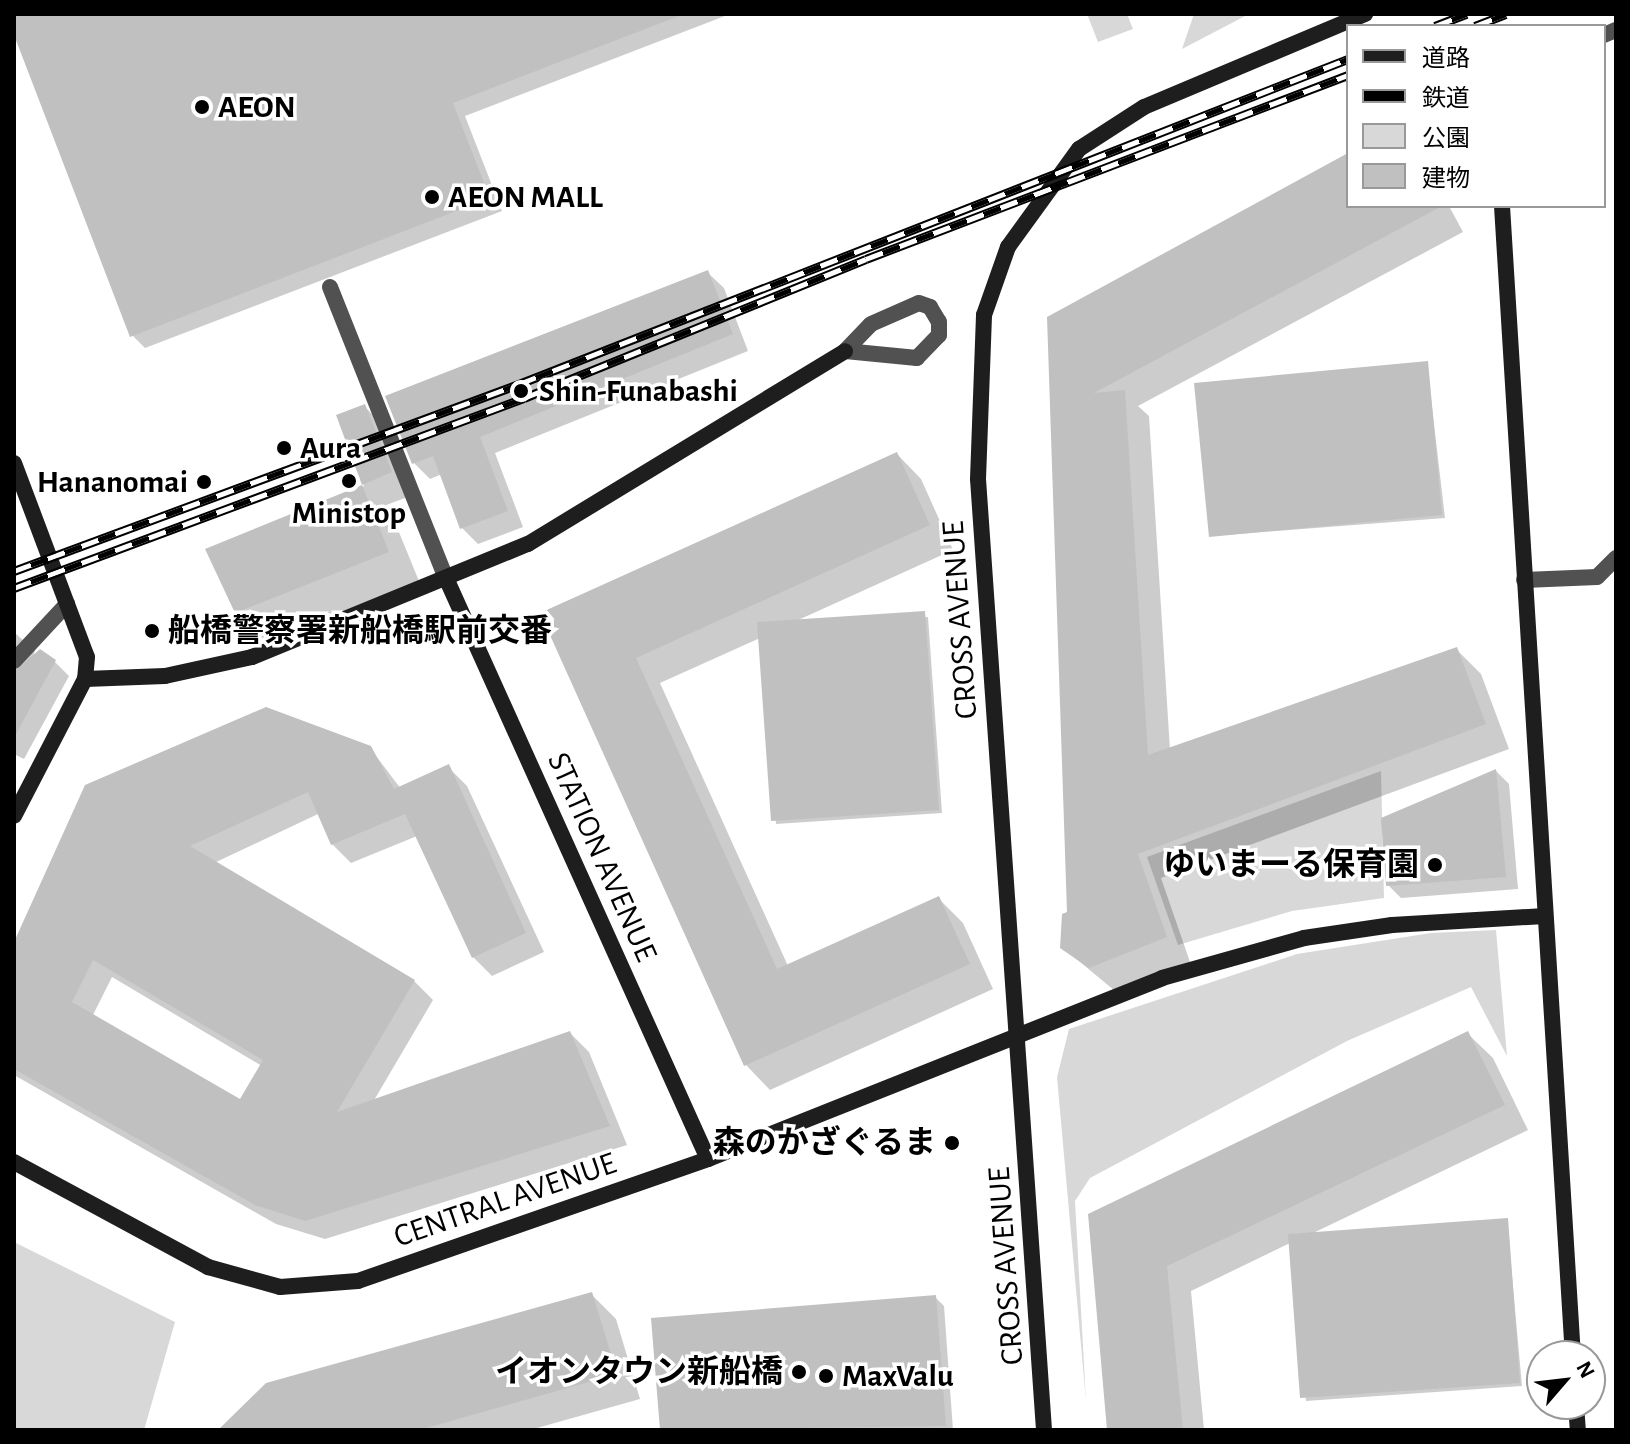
<!DOCTYPE html>
<meta charset="utf-8">
<style>
body{margin:0}
#map{position:relative;width:1630px;height:1444px;overflow:hidden;background:#fff;font-family:"Alegreya Sans","Noto Sans JP",sans-serif}
div>[style]{position:absolute}
.green>*{inset:0;background:#d8d8d8}
.shadow>*{inset:0;background:#0003}
.building>*{inset:0;background:#c0c0c0}
.street>*{height:16px;margin:-8px;padding:0 8px;transform-origin:8px;border-radius:8px;background:#515151}
.secondary>*{height:16px;margin:-8px;padding:0 8px;transform-origin:8px;border-radius:8px;background:#1e1e1e}
.rail>*{height:9px;margin-top:-4.5px;transform-origin:0;background:repeating-linear-gradient(90deg,#fff 0 18px,#000 0 36px);box-sizing:border-box;border-block:2px solid #000}
.dots>*{width:22px;height:22px;translate:-50% -50%;box-sizing:border-box;border:4px solid #fff;border-radius:50%}
span{translate:-50% -50%;white-space:nowrap;text-align:center;line-height:1.15;-webkit-text-stroke:7px #fff;paint-order:stroke}
.poi-label{font-size:32px;color:#000;font-weight:700}
.left{translate:0 -50%;text-align:left}
.right{translate:-100% -50%;text-align:right}
.street-label{font-size:32px;color:#000}
.frame{position:absolute;inset:0;border:16px solid #000;pointer-events:none}
.legend{position:absolute;left:1346px;top:24px;width:260px;height:184px;box-sizing:border-box;background:#fff;border:2px solid #999;margin:0;padding:10px 14px;list-style:none;font-size:24px;color:#000}
.legend li{display:flex;align-items:center;gap:16px;height:40px}
.legend b{width:40px;border:2px solid #999}
.north{position:absolute;left:1526px;top:1340px;width:80px;height:80px;box-sizing:border-box;background:#fff;border:2px solid #999;border-radius:50%;rotate:62deg;font-size:22px;font-weight:700;line-height:32px;text-align:center;color:#000}
.north::after{content:'';display:block;margin:auto;width:28px;height:36px;background:#000;clip-path:polygon(50% 0,100% 100%,50% 72%,0 100%)}
</style>
<div id="map">
<div class="green">
<i style="clip-path:polygon(1087px 14px,1127px 14px,1133px 29px,1098px 42px)"></i>
<i style="clip-path:polygon(1194px 14px,1249px 14px,1182px 49px)"></i>
<i style="clip-path:polygon(1381px 771px,1384px 898px,1292px 911px,1178px 945px,1147px 857px)"></i>
<i style="clip-path:polygon(1496px 930px,1507px 1056px,1471px 987px,1347px 1041px,1090px 1178px,1075px 1201px,1086px 1401px,1057px 1077px,1069px 1029px,1297px 954px,1431px 933px)"></i>
<i style="clip-path:polygon(14px 1242px,175px 1322px,144px 1430px,14px 1430px)"></i>
</div>
<div class="shadow">
<i style="clip-path:polygon(14px 14px,730px 14px,465px 116px,502px 211px,145px 348px,132px 335px,14px 30px)"></i>
<i style="clip-path:polygon(1348px 155px,1348px 206px,1449px 206px,1463px 232px,1138px 406px,1149px 416px,1170px 750px,1457px 650px,1481px 674px,1509px 749px,1161px 878px,1190px 962px,1115px 991px,1062px 947px,1069px 914px,1049px 318px)"></i>
<i style="clip-path:polygon(707px 272px,724px 288px,748px 351px,495px 453px,523px 527px,478px 544px,462px 528px,442px 474px,430px 479px,414px 463px)"></i>
<i style="clip-path:polygon(1427px 364px,1445px 518px,1211px 536px)"></i>
<i style="clip-path:polygon(364px 406px,386px 428px,413px 495px,381px 507px,394px 520px,421px 586px,270px 646px,236px 612px,208px 550px,364px 486px,339px 416px)"></i>
<i style="clip-path:polygon(897px 454px,921px 479px,953px 550px,796px 621px,928px 617px,942px 813px,776px 824px,760px 638px,660px 683px,788px 966px,938px 898px,963px 923px,993px 989px,770px 1090px,746px 1065px,543px 614px)"></i>
<i style="clip-path:polygon(14px 632px,35px 651px,32px 660px,55px 662px,69px 676px,24px 759px,14px 754px)"></i>
<i style="clip-path:polygon(evenodd,370px 748px,401px 789px,448px 767px,467px 786px,544px 952px,492px 976px,473px 957px,417px 836px,351px 863px,332px 844px,318px 814px,214px 863px,414px 981px,433px 1000px,373px 1102px,570px 1033px,589px 1052px,627px 1145px,325px 1239px,276px 1224px,14px 1075px,14px 947px,87px 787px,370px 748px,112px 977px,262px 1066px,241px 1102px,92px 1017px,112px 977px)"></i>
<i style="clip-path:polygon(1496px 771px,1509px 784px,1518px 889px,1401px 898px,1388px 885px)"></i>
<i style="clip-path:polygon(1468px 1034px,1493px 1058px,1528px 1130px,1309px 1235px,1507px 1220px,1522px 1386px,1306px 1401px,1290px 1243px,1191px 1291px,1204px 1430px,1109px 1430px,1090px 1216px)"></i>
<i style="clip-path:polygon(591px 1294px,616px 1319px,640px 1399px,530px 1430px,221px 1430px)"></i>
<i style="clip-path:polygon(935px 1297px,944px 1306px,953px 1430px,662px 1430px,653px 1320px)"></i>
</div>
<div class="building">
<i style="clip-path:polygon(14px 14px,679px 14px,679px 16px,453px 103px,490px 198px,130px 337px,14px 35px)"></i>
<i style="clip-path:polygon(1348px 153px,1348px 206px,1442px 206px,1094px 393px,1125px 390px,1148px 755px,1457px 647px,1486px 724px,1138px 854px,1167px 937px,1089px 968px,1060px 948px,1062px 914px,1067px 912px,1047px 317px)"></i>
<i style="clip-path:polygon(708px 270px,733px 334px,480px 437px,508px 511px,460px 529px,433px 456px,412px 464px,385px 396px)"></i>
<i style="clip-path:polygon(1428px 361px,1442px 515px,1209px 537px,1194px 383px)"></i>
<i style="clip-path:polygon(365px 404px,392px 472px,362px 485px,336px 415px)"></i>
<i style="clip-path:polygon(897px 452px,930px 525px,636px 658px,777px 969px,939px 896px,970px 964px,744px 1066px,540px 613px)"></i>
<i style="clip-path:polygon(362px 485px,389px 552px,235px 613px,205px 549px)"></i>
<i style="clip-path:polygon(925px 611px,939px 810px,771px 821px,757px 622px)"></i>
<i style="clip-path:polygon(40px 649px,56px 660px,14px 738px,14px 672px)"></i>
<i style="clip-path:polygon(evenodd,266px 707px,371px 746px,394px 789px,449px 764px,526px 933px,472px 958px,405px 814px,331px 845px,308px 792px,190px 846px,415px 980px,337px 1112px,570px 1031px,610px 1126px,305px 1221px,255px 1205px,14px 1069px,14px 942px,85px 785px,266px 707px,93px 960px,263px 1060px,240px 1099px,72px 1002px,93px 960px)"></i>
<i style="clip-path:polygon(1496px 769px,1506px 877px,1386px 886px,1381px 818px)"></i>
<i style="clip-path:polygon(1468px 1031px,1505px 1105px,1167px 1266px,1183px 1430px,1107px 1430px,1088px 1214px)"></i>
<i style="clip-path:polygon(1508px 1218px,1520px 1383px,1300px 1398px,1288px 1234px)"></i>
<i style="clip-path:polygon(592px 1292px,617px 1374px,419px 1430px,218px 1430px,266px 1383px)"></i>
<i style="clip-path:polygon(936px 1295px,946px 1426px,660px 1430px,651px 1318px)"></i>
</div>
<div class="street">
<i style="left:1604px;top:35px;width:13px;rotate:-23deg"></i>
<i style="left:330px;top:287px;width:313px;rotate:68.3deg"></i>
<i style="left:919px;top:303px;width:12px;rotate:20deg"></i>
<i style="left:930px;top:307px;width:17px;rotate:59deg"></i>
<i style="left:939px;top:322px;width:13px;rotate:90deg"></i>
<i style="left:939px;top:335px;width:32px;rotate:134deg"></i>
<i style="left:917px;top:358px;width:72px;rotate:-174.4deg"></i>
<i style="left:845px;top:351px;width:37px;rotate:-46deg"></i>
<i style="left:871px;top:324px;width:52px;rotate:-23.6deg"></i>
<i style="left:1524px;top:580px;width:73px;rotate:-2.4deg"></i>
<i style="left:1597px;top:577px;width:27px;rotate:-45deg"></i>
<i style="left:14px;top:661px;width:78px;rotate:-47.1deg"></i>
</div>
<div class="secondary">
<i style="left:1502px;top:206px;width:1152px;rotate:86.47deg"></i>
<i style="left:14px;top:463px;width:207px;rotate:69.4deg"></i>
<i style="left:87px;top:657px;width:22px;rotate:95deg"></i>
<i style="left:85px;top:679px;width:154px;rotate:117.4deg"></i>
<i style="left:446px;top:578px;width:637px;rotate:65.73deg"></i>
<i style="left:85px;top:679px;width:80px;rotate:-2.1deg"></i>
<i style="left:165px;top:676px;width:89px;rotate:-12.3deg"></i>
<i style="left:252px;top:657px;width:298px;rotate:-22.3deg"></i>
<i style="left:528px;top:544px;width:371px;rotate:-31.3deg"></i>
<i style="left:14px;top:1162px;width:221px;rotate:28.4deg"></i>
<i style="left:208px;top:1267px;width:75px;rotate:15.5deg"></i>
<i style="left:280px;top:1287px;width:78px;rotate:-4.4deg"></i>
<i style="left:358px;top:1281px;width:371px;rotate:-19.2deg"></i>
<i style="left:708px;top:1159px;width:489px;rotate:-21.7deg"></i>
<i style="left:1162px;top:978px;width:148px;rotate:-15.7deg"></i>
<i style="left:1304px;top:938px;width:89px;rotate:-8.4deg"></i>
<i style="left:1392px;top:925px;width:153px;rotate:-3.4deg"></i>
<i style="left:1576px;top:1404px;width:26px;rotate:86deg"></i>
<i style="left:1044px;top:1430px;width:953px;rotate:-93.97deg"></i>
<i style="left:978px;top:479px;width:164px;rotate:-87.9deg"></i>
<i style="left:984px;top:315px;width:72px;rotate:-70.6deg"></i>
<i style="left:1008px;top:247px;width:121px;rotate:-54.1deg"></i>
<i style="left:1079px;top:149px;width:77px;rotate:-32.9deg"></i>
<i style="left:1144px;top:107px;width:240px;rotate:-22.8deg"></i>
</div>
<div class="rail">
<i style="left:1435px;top:26px;width:34px;rotate:-21deg"></i>
<i style="left:1475px;top:26px;width:33px;rotate:-21deg"></i>
<i style="left:14px;top:571px;width:539px;rotate:-20.32deg"></i>
<i style="left:519px;top:384px;width:890px;rotate:-21.41deg"></i>
<i style="left:14px;top:588px;width:544px;rotate:-20.43deg"></i>
<i style="left:524px;top:398px;width:369px;rotate:-22.1deg"></i>
<i style="left:866px;top:259px;width:516px;rotate:-20.89deg"></i>
</div>
<div class="dots">
<i style="left:202px;top:107px;background:#000"></i>
<i style="left:432px;top:197px;background:#000"></i>
<i style="left:521px;top:391px;background:#000"></i>
<i style="left:284px;top:448px;background:#000"></i>
<i style="left:349px;top:481px;background:#000"></i>
<i style="left:204px;top:482px;background:#000"></i>
<i style="left:152px;top:631px;background:#000"></i>
<i style="left:1435px;top:865px;background:#000"></i>
<i style="left:952px;top:1143px;background:#000"></i>
<i style="left:799px;top:1372px;background:#000"></i>
<i style="left:826px;top:1376px;background:#000"></i>
</div>
<div class="poi-label">
<span class="left" style="left:218px;top:107px">AEON</span>
<span class="left" style="left:448px;top:197px">AEON MALL</span>
<span class="left" style="left:539px;top:391px">Shin-Funabashi</span>
<span class="left" style="left:300px;top:448px">Aura</span>
<span class="right" style="left:188px;top:482px">Hananomai</span>
<span style="left:349px;top:513px">Ministop</span>
<span class="left" style="left:168px;top:631px">船橋警察署新船橋駅前交番</span>
<span class="right" style="left:1419px;top:865px">ゆいまーる保育園</span>
<span class="right" style="left:936px;top:1143px">森のかざぐるま</span>
<span class="right" style="left:783px;top:1372px">イオンタウン新船橋</span>
<span class="left" style="left:842px;top:1376px">MaxValu</span>
</div>
<div class="street-label">
<span style="left:960px;top:620px;rotate:-94deg">CROSS AVENUE</span>
<span style="left:602px;top:857px;rotate:66deg">STATION AVENUE</span>
<span style="left:505px;top:1200px;rotate:-19deg">CENTRAL AVENUE</span>
<span style="left:1006px;top:1266px;rotate:-94deg">CROSS AVENUE</span>
</div>
<div class="frame"></div>
<ul class="legend">
<li><b style="height:10px;background:#1e1e1e"></b>道路</li>
<li><b style="height:10px;background:#000"></b>鉄道</li>
<li><b style="height:22px;background:#d8d8d8"></b>公園</li>
<li><b style="height:22px;background:#c0c0c0"></b>建物</li>
</ul>
<div class="north">N</div>
</div>
